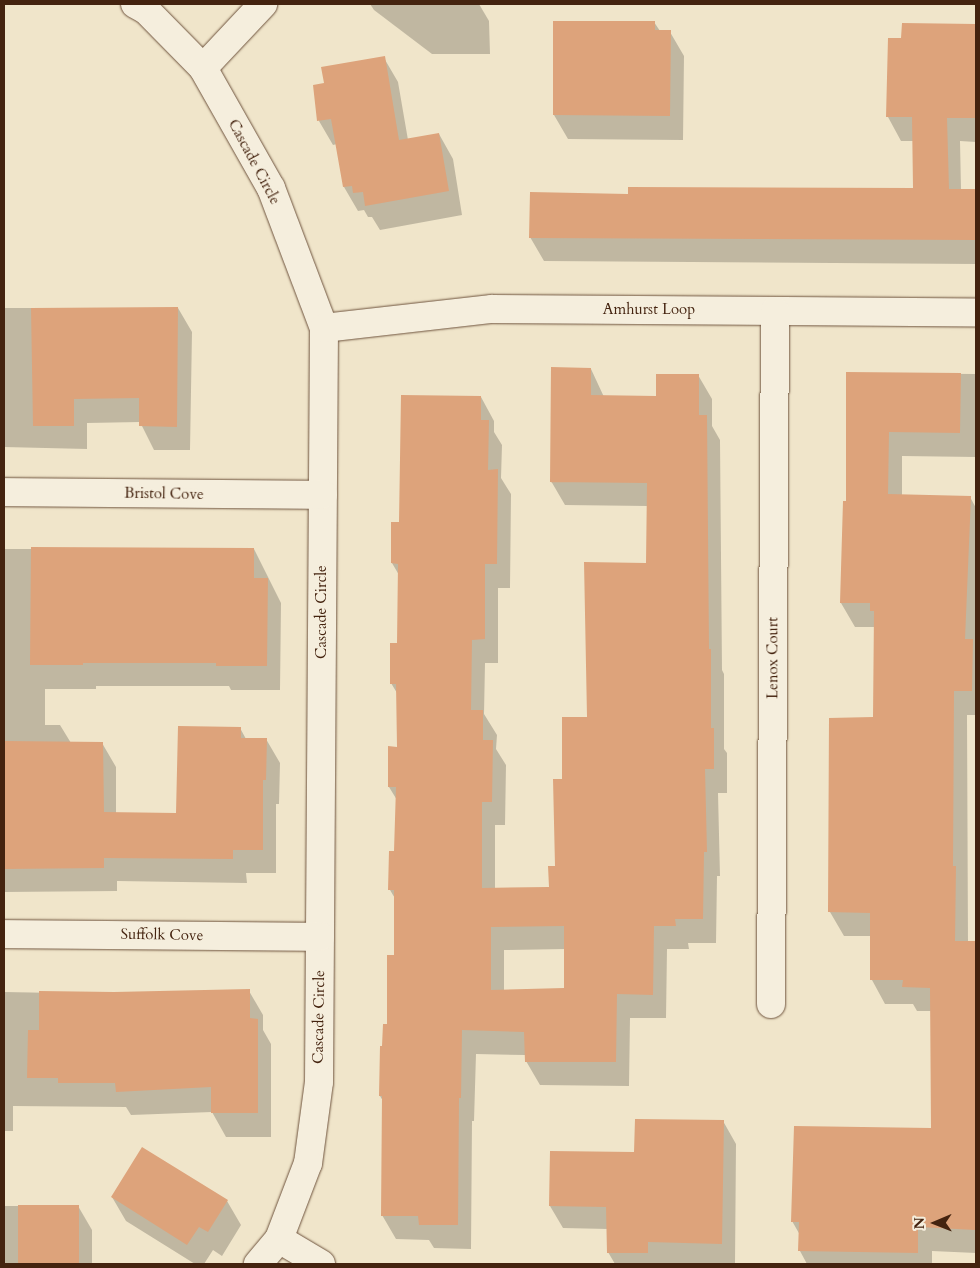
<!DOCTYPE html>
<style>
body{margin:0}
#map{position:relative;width:980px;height:1268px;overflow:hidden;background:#f0e5ca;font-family:Cardo,serif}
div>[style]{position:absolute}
.shadow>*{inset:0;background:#0003}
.building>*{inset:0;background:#dda37b}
.roads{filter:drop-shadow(0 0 1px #6f543e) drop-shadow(0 0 1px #6f543e)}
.minor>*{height:28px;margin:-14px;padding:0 14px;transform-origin:14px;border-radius:14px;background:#f5eedd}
span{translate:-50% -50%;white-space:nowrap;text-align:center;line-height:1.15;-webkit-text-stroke:4.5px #f5eedd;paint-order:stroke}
.street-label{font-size:15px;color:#44230f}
.frame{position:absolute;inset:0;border:5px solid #44230f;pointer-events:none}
.north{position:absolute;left:910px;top:1198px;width:50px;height:50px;-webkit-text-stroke:4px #f5eedd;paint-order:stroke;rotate:269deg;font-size:14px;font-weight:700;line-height:20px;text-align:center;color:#44230f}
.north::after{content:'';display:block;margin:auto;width:18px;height:22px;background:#44230f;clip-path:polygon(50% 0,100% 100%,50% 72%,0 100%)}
</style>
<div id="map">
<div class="shadow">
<i style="clip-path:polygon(370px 4px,479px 4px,489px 21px,490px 54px,432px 54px,374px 10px)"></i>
<i style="clip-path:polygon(654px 22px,660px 31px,670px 32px,684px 56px,683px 140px,568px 139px,554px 115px)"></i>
<i style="clip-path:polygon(903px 24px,976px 26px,976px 142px,960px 141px,961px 190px,976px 190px,976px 264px,544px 261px,530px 237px,629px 195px,915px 189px,914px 141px,901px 141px,888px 117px,902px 39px)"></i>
<i style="clip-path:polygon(384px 58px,398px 82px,408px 140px,439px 134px,453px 159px,462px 215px,380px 230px,372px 217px,368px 217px,364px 210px,358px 211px,344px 187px,337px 144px,333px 145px,319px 121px,326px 84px)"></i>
<i style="clip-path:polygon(4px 308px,178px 308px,192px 332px,190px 450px,154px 450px,140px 422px,87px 423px,87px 449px,4px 447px)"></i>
<i style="clip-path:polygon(evenodd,591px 369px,604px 397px,657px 397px,698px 375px,712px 399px,712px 426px,720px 440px,722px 670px,724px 674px,724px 749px,727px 753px,727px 793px,718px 793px,720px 876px,717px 876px,716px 943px,688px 943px,689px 949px,667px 949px,666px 1018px,630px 1018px,629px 1086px,540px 1085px,526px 1061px,526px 1055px,476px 1054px,474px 1121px,472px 1121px,471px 1249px,434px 1248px,429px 1240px,396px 1239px,382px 1215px,383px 1101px,380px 1096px,381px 1048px,384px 1048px,388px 1026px,395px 956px,396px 900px,390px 890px,395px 852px,397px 800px,389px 787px,398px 748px,397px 693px,391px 683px,399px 645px,399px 575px,392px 563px,393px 523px,400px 523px,481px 397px,494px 421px,494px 432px,502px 445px,501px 478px,511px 494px,510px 588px,498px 588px,498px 663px,485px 663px,484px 714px,497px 735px,496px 749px,506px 765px,505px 825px,495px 825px,495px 889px,550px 888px,556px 867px,563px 781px,647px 564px,648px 506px,565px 505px,551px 481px,591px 369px,566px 949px,565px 990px,504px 991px,504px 950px,566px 949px)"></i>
<i style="clip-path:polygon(847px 373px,976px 374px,976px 457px,902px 456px,902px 495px,970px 497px,976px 508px,976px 715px,967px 715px,968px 942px,976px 942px,976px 1253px,932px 1251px,932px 1264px,807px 1264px,800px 1251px,800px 1235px,792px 1221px,932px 1129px,932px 1011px,917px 1011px,913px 1004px,885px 1004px,872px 980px,871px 936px,844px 936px,830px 912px,874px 719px,875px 627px,855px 627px,841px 603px,847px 502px)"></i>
<i style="clip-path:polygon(4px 549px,254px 549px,281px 603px,280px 690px,231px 690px,229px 686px,96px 686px,96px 689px,45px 689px,45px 725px,60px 725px,71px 743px,102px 743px,116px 767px,116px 813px,178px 814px,240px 728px,246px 739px,266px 739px,280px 763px,279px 804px,276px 804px,276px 873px,246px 873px,247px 883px,117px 881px,117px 891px,4px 892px)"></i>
<i style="clip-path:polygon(249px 991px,263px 1015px,263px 1030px,271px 1044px,271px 1137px,226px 1137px,212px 1112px,131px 1115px,126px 1107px,13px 1106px,13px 1131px,4px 1131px,4px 992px,114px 994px)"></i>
<i style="clip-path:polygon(723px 1121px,736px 1144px,735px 1264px,615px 1264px,608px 1252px,608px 1229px,563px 1228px,550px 1206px,635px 1153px)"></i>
<i style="clip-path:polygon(112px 1197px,227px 1201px,241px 1225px,222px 1256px,213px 1250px,204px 1264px,195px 1264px,126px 1221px)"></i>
<i style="clip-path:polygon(4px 1206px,78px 1206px,92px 1230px,92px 1264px,4px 1264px)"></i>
</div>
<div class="building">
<i style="clip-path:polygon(553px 21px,655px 21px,655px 30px,671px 30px,670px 116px,553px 115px)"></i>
<i style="clip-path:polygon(902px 23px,976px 24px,976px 118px,947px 118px,949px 189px,976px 189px,976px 240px,529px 238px,530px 192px,628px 194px,628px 187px,913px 188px,912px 117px,886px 117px,888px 38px,901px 38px)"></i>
<i style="clip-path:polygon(385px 56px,399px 140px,439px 133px,449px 191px,365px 206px,363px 192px,353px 193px,352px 186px,343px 187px,331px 119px,317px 121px,313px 85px,324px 83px,321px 67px)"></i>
<i style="clip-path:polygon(178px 307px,177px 427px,139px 426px,139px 398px,74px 399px,74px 426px,33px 426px,31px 308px)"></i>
<i style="clip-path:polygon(evenodd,551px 367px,591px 368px,591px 395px,656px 396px,656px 374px,699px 374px,699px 415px,707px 415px,709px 649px,711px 649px,711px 728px,714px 728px,714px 769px,705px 769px,707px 852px,704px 852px,703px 919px,675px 919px,676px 926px,654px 926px,653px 995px,617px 994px,616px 1062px,525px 1062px,524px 1032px,462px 1030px,461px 1098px,459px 1098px,458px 1225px,419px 1225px,418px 1216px,381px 1216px,382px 1096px,379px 1096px,380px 1046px,382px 1046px,383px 1024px,387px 1024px,387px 955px,394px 955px,394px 890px,388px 890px,389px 851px,394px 851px,396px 787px,388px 787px,388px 746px,397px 747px,396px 684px,390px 684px,390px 643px,397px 643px,398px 564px,391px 563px,391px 522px,399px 522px,401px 395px,481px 396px,481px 420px,489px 420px,488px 470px,498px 469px,497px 564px,485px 564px,485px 639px,472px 640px,471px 710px,483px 710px,483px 740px,493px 740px,492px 802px,482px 802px,482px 888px,549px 887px,548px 866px,555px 866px,553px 779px,562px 779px,562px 717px,587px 717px,584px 562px,646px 563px,647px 483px,550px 482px,551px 367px,564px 926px,564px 988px,491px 990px,491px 927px,564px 926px)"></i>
<i style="clip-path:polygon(846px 372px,961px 373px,960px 433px,889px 432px,888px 494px,971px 496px,965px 639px,973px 639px,972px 691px,954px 691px,953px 866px,956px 866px,955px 941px,976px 941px,976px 1230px,918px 1227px,918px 1253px,798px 1251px,799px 1222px,791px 1222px,794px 1126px,931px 1128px,930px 988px,902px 987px,903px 980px,870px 980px,870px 913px,828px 912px,829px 718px,873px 717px,874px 611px,870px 611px,870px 603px,840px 603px,843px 501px,846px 501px)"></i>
<i style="clip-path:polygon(31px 547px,254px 548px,254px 578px,268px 578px,267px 666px,216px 666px,216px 663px,83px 663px,83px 665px,30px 665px)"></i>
<i style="clip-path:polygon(178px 726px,241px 727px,241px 738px,267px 738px,266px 780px,263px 780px,263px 850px,233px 850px,233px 859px,104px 858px,104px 868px,4px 869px,4px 741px,103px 742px,104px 812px,176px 813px)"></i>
<i style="clip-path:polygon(250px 989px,250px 1018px,258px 1019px,258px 1113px,211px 1113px,211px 1087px,116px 1092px,115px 1083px,58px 1083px,58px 1078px,27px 1078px,28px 1030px,39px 1030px,39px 991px,114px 992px)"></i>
<i style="clip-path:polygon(635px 1119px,724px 1120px,722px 1244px,648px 1242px,648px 1253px,607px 1253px,606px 1207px,549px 1206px,550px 1151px,634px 1152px)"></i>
<i style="clip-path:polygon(142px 1147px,228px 1200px,208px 1232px,199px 1227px,187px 1245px,111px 1197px)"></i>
<i style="clip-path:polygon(18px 1205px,79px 1205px,79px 1264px,18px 1264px)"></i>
</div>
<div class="roads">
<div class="minor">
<i style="left:135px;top:4px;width:13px;rotate:29deg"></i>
<i style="left:146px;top:10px;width:81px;rotate:45.5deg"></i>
<i style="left:203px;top:68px;width:138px;rotate:60.5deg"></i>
<i style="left:271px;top:188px;width:150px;rotate:69.3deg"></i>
<i style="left:324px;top:328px;width:754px;rotate:90.38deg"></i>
<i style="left:319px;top:1082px;width:82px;rotate:97.7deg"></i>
<i style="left:308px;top:1163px;width:81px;rotate:110.9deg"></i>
<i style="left:279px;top:1239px;width:33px;rotate:130deg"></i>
<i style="left:203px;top:68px;width:88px;rotate:-46.8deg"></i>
<i style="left:324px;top:328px;width:169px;rotate:-6.5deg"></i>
<i style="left:492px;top:309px;width:484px;rotate:0.4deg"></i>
<i style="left:4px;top:492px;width:319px;rotate:0.5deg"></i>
<i style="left:4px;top:934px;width:316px;rotate:0.5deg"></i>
<i style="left:771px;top:1004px;width:693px;rotate:-89.67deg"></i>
<i style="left:279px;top:1239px;width:49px;rotate:30.8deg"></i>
</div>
</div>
<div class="street-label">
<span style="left:254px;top:162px;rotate:62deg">Cascade Circle</span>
<span style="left:649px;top:310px">Amhurst Loop</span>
<span style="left:164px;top:494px;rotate:1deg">Bristol Cove</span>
<span style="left:322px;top:612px;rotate:-90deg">Cascade Circle</span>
<span style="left:773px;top:658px;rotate:-90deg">Lenox Court</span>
<span style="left:162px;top:935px;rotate:1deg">Suffolk Cove</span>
<span style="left:319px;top:1017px;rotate:-89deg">Cascade Circle</span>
</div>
<div class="frame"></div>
<div class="north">N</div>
</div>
